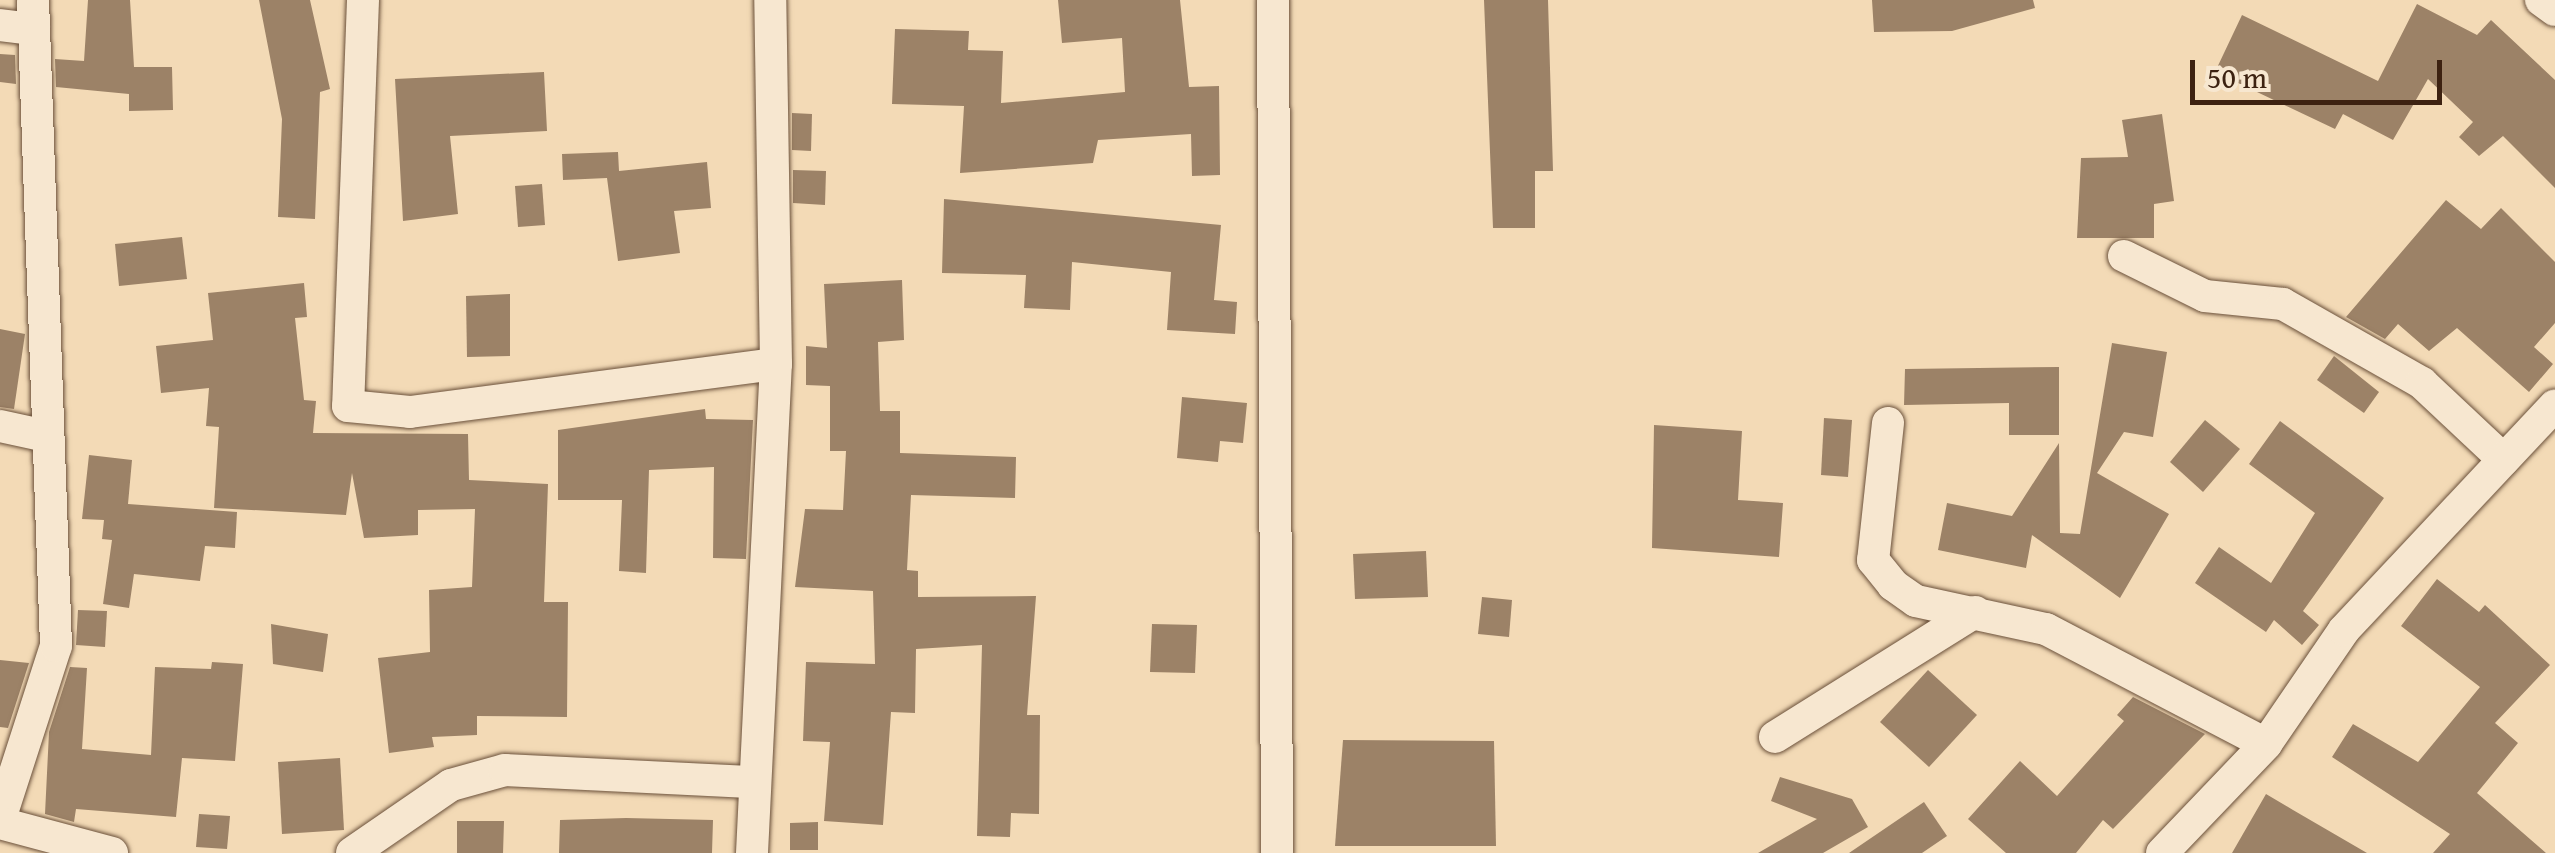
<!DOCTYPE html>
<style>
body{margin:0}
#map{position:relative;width:2555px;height:853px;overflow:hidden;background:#f3dab6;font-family:"Gentium Book Plus",serif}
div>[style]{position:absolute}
.building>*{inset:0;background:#9c8267}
.roads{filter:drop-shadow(0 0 2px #6a503a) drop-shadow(0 0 2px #6a503a)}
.minor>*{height:32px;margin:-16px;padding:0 16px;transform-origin:16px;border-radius:16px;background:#f7e7d0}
span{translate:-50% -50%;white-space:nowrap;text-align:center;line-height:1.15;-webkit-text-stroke:9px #f7e7d0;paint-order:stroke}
.scale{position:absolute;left:2190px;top:60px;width:252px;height:45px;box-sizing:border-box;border:5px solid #3d2211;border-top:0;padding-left:12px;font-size:30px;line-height:35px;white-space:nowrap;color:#3d2211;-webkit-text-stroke:8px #f7e7d0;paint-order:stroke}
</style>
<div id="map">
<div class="building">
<i style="clip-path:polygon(88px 0,130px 0,134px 67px,172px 67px,173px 110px,129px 111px,129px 94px,56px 87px,55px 59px,84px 61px)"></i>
<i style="clip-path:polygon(259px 0,310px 0,330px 89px,320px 92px,315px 219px,278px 217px,282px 119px)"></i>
<i style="clip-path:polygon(1058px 0,1180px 0,1189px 87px,1219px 86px,1220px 175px,1192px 176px,1191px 134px,1098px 140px,1093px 163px,960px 173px,964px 106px,892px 104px,895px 29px,969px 31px,968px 50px,1003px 51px,1001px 103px,1125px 92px,1122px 38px,1062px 43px)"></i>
<i style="clip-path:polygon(1484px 0,1548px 0,1553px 171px,1535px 171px,1535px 228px,1493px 228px)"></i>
<i style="clip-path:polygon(1872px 0,2033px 0,2035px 8px,1952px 31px,1874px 32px)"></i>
<i style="clip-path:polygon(2417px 4px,2477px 35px,2491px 20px,2555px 80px,2555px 188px,2503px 136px,2479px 156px,2459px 137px,2473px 122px,2428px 79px,2393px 140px,2343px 114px,2335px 129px,2215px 72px,2242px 15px,2378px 81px)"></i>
<i style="clip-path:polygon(0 54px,15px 55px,16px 84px,0 82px)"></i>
<i style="clip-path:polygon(544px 72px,547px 131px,450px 136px,458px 214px,403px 221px,395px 79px)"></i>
<i style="clip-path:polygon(792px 113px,812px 114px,811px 151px,792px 150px)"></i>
<i style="clip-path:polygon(2162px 114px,2174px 201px,2154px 204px,2154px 238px,2077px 238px,2081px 158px,2128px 157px,2122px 120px)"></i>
<i style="clip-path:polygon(618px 152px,619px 171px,707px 162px,711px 208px,674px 211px,680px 253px,618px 261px,607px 178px,563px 180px,562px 154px)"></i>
<i style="clip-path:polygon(793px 170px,826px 171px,825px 205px,793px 203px)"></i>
<i style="clip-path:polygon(542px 184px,545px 225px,518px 227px,515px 186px)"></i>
<i style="clip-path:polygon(944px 199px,1221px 225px,1214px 300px,1237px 302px,1235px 334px,1167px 330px,1171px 272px,1072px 262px,1070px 310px,1024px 308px,1026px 275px,942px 273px)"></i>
<i style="clip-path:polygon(2446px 200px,2481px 229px,2501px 208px,2555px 262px,2555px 323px,2534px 347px,2553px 364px,2529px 392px,2457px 328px,2429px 351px,2398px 324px,2385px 339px,2346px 317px)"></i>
<i style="clip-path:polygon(182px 237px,187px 279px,119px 286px,115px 244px)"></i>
<i style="clip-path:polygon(902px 280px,904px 340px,878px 342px,880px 411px,900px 411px,900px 453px,1016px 457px,1015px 498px,911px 495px,907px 570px,918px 571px,918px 597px,1036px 596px,1027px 715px,1040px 715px,1039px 814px,1011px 813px,1010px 837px,977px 836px,982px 645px,916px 649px,915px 713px,891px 712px,883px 825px,824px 821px,830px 742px,803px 741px,806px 662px,875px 664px,873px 591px,795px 587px,805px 509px,843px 510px,846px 451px,830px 451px,830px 386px,806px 385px,806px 346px,827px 348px,824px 284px)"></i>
<i style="clip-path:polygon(304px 283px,307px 317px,295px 318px,304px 400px,316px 401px,313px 433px,468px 434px,469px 480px,548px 484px,544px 602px,568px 602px,567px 717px,477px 716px,477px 735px,432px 737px,434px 747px,389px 753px,378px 658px,430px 652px,429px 590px,472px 587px,475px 509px,418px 510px,418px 535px,364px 538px,352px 473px,346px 515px,214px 508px,219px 427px,206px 426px,209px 388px,161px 393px,156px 346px,213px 340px,208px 293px)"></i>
<i style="clip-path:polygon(510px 294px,510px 356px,467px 357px,466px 296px)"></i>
<i style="clip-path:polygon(0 329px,25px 334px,14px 409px,0 407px)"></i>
<i style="clip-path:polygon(2112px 343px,2167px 352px,2153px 437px,2124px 432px,2097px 473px,2169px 514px,2120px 598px,2032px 535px,2026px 568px,1938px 550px,1947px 503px,2012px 516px,2059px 443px,2060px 533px,2080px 534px)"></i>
<i style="clip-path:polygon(2334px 356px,2379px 392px,2364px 413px,2317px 380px)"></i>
<i style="clip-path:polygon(2059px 367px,2059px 435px,2009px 435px,2009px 403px,1904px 405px,1905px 369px)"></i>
<i style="clip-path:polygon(1182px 397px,1247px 403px,1243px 443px,1220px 441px,1218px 462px,1177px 458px)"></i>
<i style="clip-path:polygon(705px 409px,706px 419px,753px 420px,746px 559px,713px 558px,714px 467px,649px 470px,646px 573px,619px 571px,622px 500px,558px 500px,558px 430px)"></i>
<i style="clip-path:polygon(1824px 418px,1852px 420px,1848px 477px,1821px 475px)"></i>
<i style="clip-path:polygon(2205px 420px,2240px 449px,2203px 492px,2170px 462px)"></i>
<i style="clip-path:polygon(2280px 421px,2384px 498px,2303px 611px,2319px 625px,2302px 645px,2274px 620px,2266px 632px,2195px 583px,2219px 547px,2271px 583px,2315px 513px,2249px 464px)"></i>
<i style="clip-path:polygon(1654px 425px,1742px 431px,1738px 500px,1783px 503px,1779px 557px,1652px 548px)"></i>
<i style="clip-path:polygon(89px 455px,132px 460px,128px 504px,237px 512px,235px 548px,205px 546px,200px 581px,134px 574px,129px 608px,103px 604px,112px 540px,102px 539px,104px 520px,82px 519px)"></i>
<i style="clip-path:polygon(1426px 551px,1428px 597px,1355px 599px,1353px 554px)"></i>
<i style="clip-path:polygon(2437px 579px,2479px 612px,2485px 605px,2550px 665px,2495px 723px,2518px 743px,2477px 793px,2546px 853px,2433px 853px,2450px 834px,2332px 757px,2353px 724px,2418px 762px,2480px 687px,2401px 626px)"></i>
<i style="clip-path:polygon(1482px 597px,1512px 600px,1509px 637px,1478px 634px)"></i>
<i style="clip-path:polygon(78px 610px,107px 611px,105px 647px,76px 645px)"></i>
<i style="clip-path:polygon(271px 624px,328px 634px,323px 672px,273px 664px)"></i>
<i style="clip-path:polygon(1152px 624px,1197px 625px,1195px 673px,1150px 672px)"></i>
<i style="clip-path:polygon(0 660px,29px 663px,8px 728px,0 727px)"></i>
<i style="clip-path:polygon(212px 662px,243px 664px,235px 761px,182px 758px,176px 817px,76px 809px,74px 822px,45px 814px,49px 732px,70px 667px,87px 668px,82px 749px,151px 755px,155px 667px,211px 669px)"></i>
<i style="clip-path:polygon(1928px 670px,1977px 715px,1929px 767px,1880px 722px)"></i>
<i style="clip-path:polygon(2133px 697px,2205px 734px,2113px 829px,2103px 820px,2076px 853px,2006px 853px,1968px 819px,2020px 761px,2057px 796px,2124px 721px,2117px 715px)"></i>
<i style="clip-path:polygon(1343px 740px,1494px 741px,1496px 846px,1335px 846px)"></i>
<i style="clip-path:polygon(340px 758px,344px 830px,282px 834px,278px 762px)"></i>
<i style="clip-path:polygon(1780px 777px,1852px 799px,1868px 827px,1823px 853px,1758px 853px,1817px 819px,1771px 801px)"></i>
<i style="clip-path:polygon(2266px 794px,2293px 810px,2367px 853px,2232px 853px)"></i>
<i style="clip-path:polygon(1924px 802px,1947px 836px,1922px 853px,1849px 853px)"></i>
<i style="clip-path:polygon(199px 814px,230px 816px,227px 849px,196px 847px)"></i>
<i style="clip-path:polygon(626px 818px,713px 820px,712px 853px,559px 853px,560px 820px)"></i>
<i style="clip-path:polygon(457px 821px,504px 821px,503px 853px,457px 853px)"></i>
<i style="clip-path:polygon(818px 822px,818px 850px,790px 850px,790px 823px)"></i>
</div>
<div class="roads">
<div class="minor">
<i style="left:363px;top:0;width:406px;rotate:92.1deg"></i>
<i style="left:348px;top:406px;width:62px;rotate:5.5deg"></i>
<i style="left:410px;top:412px;width:369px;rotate:-7.5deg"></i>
<i style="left:1273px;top:0;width:853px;rotate:89.73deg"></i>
<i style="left:2541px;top:0;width:17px;rotate:36deg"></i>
<i style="left:0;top:25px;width:34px;rotate:7deg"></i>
<i style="left:2124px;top:256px;width:90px;rotate:26.3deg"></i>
<i style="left:2205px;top:296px;width:78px;rotate:5.9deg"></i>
<i style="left:2283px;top:304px;width:160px;rotate:29.6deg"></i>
<i style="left:2422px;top:383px;width:112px;rotate:43.2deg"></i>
<i style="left:1888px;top:423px;width:138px;rotate:96.2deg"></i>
<i style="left:1873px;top:560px;width:32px;rotate:51deg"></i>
<i style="left:1893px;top:585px;width:28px;rotate:35deg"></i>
<i style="left:1916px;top:601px;width:133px;rotate:12.2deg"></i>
<i style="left:2046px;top:629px;width:248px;rotate:27.6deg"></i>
<i style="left:0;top:426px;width:47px;rotate:12.3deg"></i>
<i style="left:1775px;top:737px;width:236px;rotate:-32deg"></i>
<i style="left:0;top:819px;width:182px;rotate:-72.1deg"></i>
<i style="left:56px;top:646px;width:646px;rotate:-92.04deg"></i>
<i style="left:0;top:823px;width:116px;rotate:15deg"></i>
<i style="left:352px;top:853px;width:120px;rotate:-34.5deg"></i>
<i style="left:451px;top:785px;width:56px;rotate:-15.5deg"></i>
<i style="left:505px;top:770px;width:249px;rotate:2.8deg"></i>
<i style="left:752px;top:853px;width:490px;rotate:-87.2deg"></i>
<i style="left:776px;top:364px;width:364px;rotate:-90.9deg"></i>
<i style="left:2162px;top:853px;width:151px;rotate:-46.3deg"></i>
<i style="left:2266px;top:744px;width:138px;rotate:-55.6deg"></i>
<i style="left:2344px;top:630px;width:308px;rotate:-46.8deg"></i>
</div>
</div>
<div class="scale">50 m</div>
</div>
